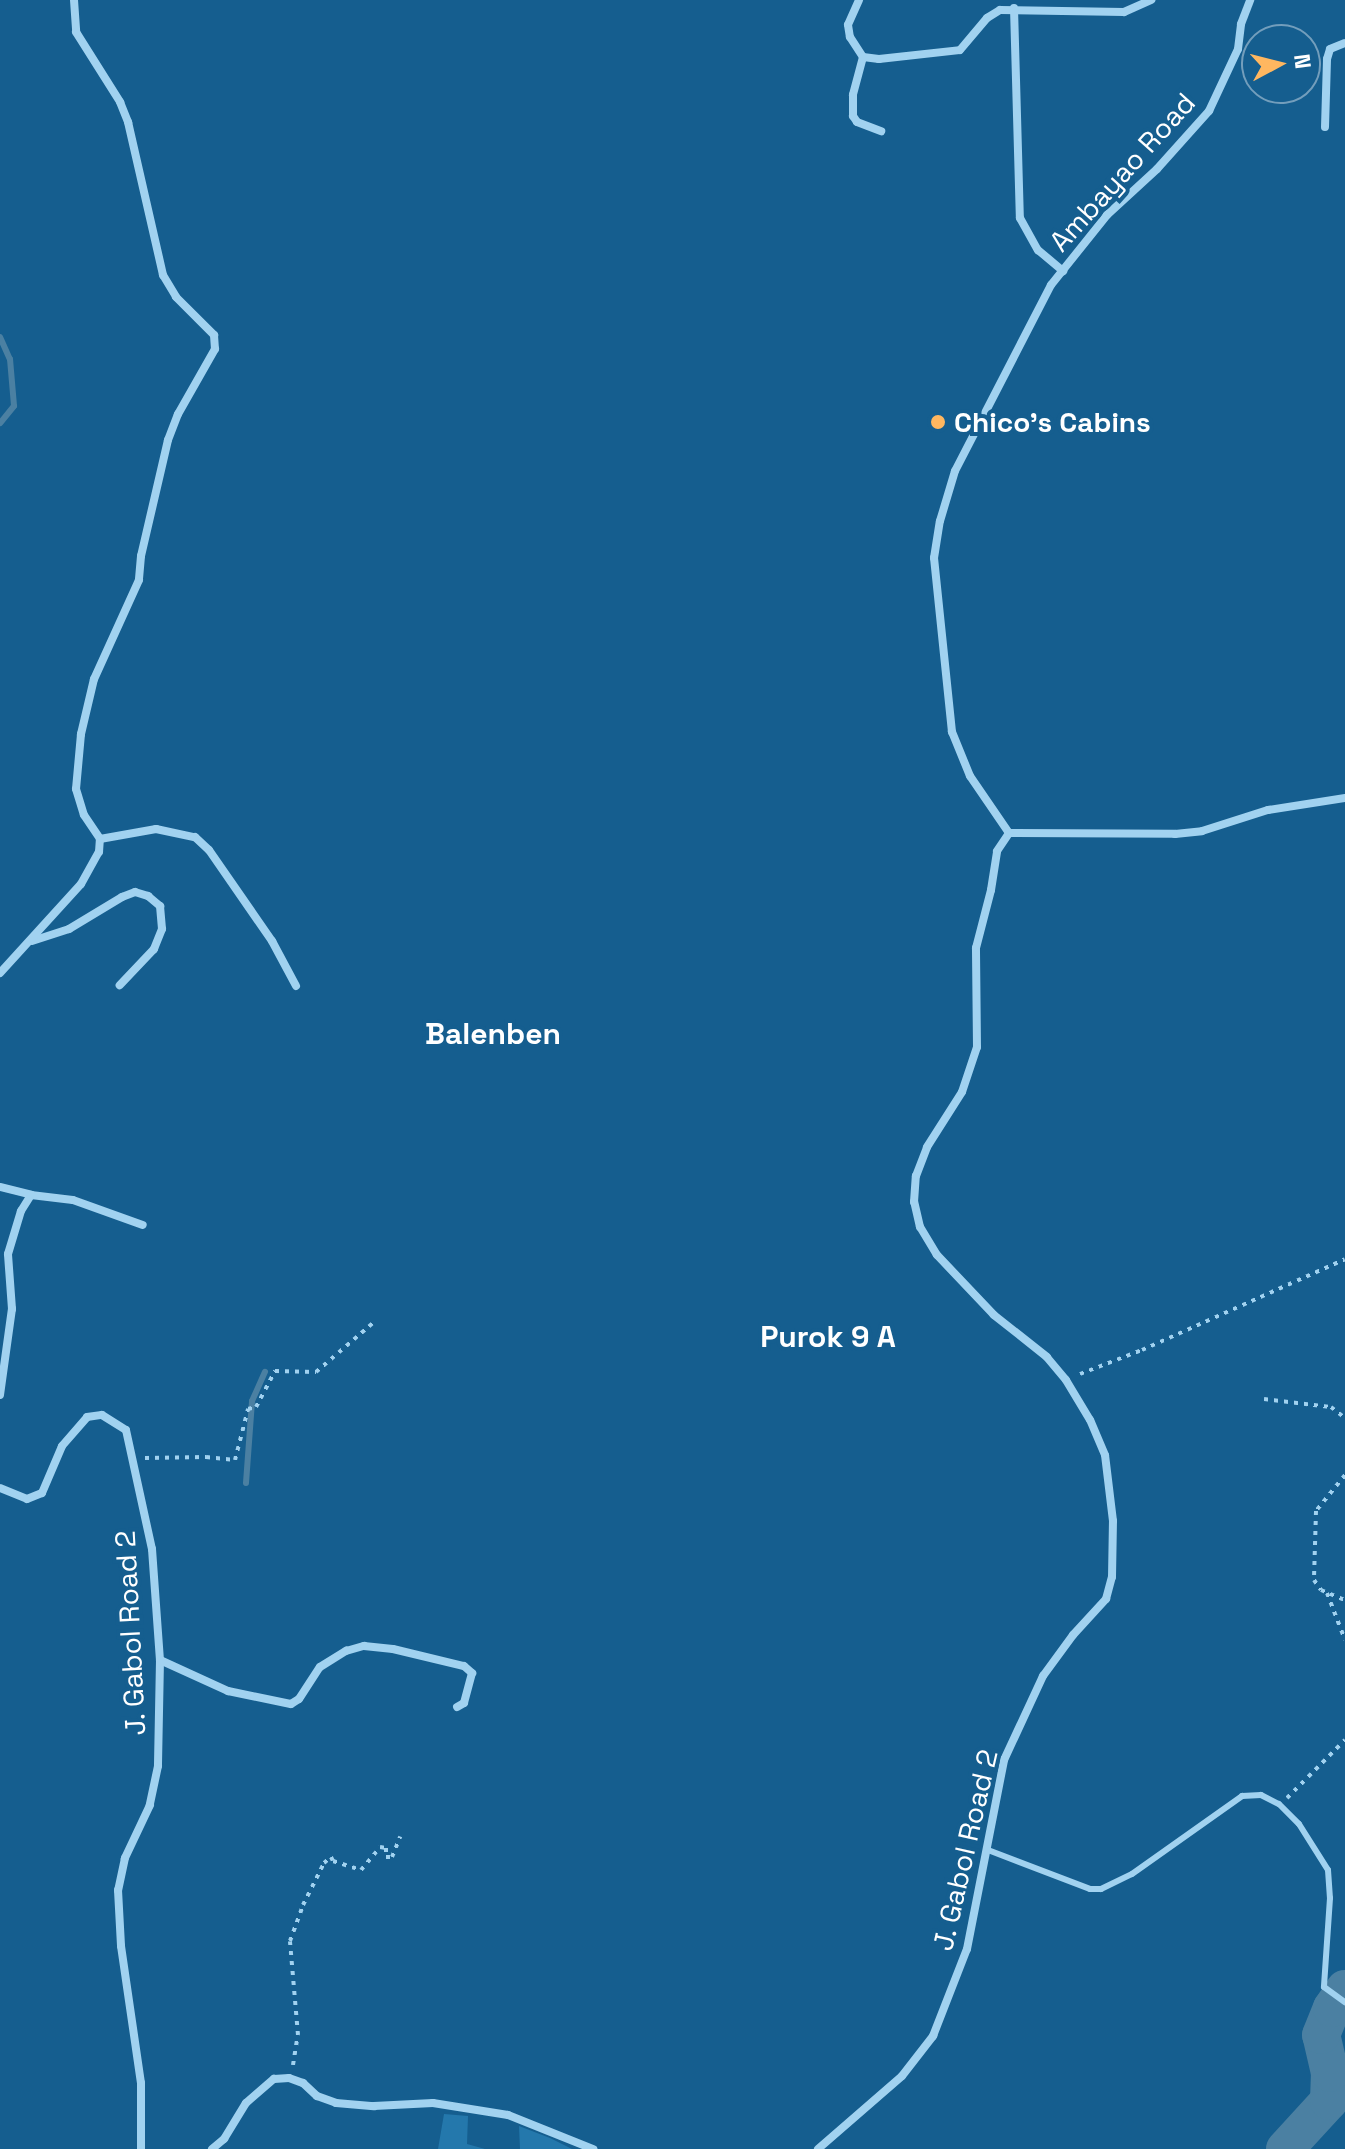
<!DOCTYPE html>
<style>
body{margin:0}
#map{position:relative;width:1345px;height:2149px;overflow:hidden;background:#155e8f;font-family:"Space Grotesk",sans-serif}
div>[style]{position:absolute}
.green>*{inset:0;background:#2478ac}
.stream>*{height:6px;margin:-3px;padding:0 3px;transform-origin:3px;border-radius:3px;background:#4b80a2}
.river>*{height:38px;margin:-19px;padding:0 19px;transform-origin:19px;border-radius:19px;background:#4b80a2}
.path>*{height:4px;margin-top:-2px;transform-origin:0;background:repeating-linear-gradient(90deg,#a1d2f0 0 4px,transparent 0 10px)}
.service>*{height:6px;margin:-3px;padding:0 3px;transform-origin:3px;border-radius:3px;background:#a1d2f0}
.minor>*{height:8px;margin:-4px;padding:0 4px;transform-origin:4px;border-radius:4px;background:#a1d2f0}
.dots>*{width:22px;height:22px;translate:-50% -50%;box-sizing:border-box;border:4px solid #155e8f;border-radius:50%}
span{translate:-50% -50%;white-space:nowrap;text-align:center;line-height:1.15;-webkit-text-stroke:8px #155e8f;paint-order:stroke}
.street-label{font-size:28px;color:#fff}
.poi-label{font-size:28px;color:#fff;font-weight:700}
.left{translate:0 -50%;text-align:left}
.neighbourhood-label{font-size:30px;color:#fff;font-weight:700}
.north{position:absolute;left:1241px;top:24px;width:80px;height:80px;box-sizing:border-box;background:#155e8f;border:2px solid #739ebc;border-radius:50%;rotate:83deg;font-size:22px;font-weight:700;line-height:32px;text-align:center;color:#fff}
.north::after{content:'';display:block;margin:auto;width:28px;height:36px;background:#ffb760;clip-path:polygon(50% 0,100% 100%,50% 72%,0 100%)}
</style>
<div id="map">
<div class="green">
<i style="clip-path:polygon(444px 2114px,468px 2116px,467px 2144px,485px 2149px,438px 2149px)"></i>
<i style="clip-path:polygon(519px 2126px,550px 2138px,572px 2149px,520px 2149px)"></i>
</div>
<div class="stream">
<i style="left:0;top:337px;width:24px;rotate:66deg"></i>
<i style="left:10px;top:359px;width:47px;rotate:85.1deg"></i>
<i style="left:14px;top:406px;width:22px;rotate:129deg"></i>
<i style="left:246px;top:1483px;width:82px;rotate:-85.8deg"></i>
<i style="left:252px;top:1401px;width:32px;rotate:-66deg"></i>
</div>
<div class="river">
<i style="left:1285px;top:2149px;width:65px;rotate:-47.5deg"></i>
<i style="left:1329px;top:2101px;width:28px;rotate:-88deg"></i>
<i style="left:1330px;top:2073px;width:39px;rotate:-103deg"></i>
<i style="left:1321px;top:2035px;width:29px;rotate:-68deg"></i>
<i style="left:1332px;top:2008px;width:23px;rotate:-56deg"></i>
</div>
<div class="path">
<i style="left:1080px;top:1374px;width:66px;rotate:-21.2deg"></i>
<i style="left:1142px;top:1350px;width:222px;rotate:-24.1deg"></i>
<i style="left:1264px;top:1399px;width:67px;rotate:6.8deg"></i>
<i style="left:1331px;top:1407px;width:18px;rotate:38deg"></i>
<i style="left:145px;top:1458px;width:61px;rotate:-0.9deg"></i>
<i style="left:206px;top:1457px;width:29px;rotate:6deg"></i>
<i style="left:235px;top:1460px;width:53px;rotate:-75.7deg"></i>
<i style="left:248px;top:1409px;width:8px;rotate:-14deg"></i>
<i style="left:256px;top:1407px;width:41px;rotate:-62.2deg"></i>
<i style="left:275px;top:1371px;width:41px;rotate:1.4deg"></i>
<i style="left:316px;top:1372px;width:75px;rotate:-40.7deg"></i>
<i style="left:1345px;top:1475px;width:46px;rotate:128.9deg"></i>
<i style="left:1316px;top:1511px;width:69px;rotate:91.7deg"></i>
<i style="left:1314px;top:1580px;width:12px;rotate:55deg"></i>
<i style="left:1321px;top:1590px;width:26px;rotate:23deg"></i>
<i style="left:1327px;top:1593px;width:50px;rotate:69deg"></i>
<i style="left:1287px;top:1798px;width:82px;rotate:-45deg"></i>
<i style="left:293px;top:2065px;width:30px;rotate:-81deg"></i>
<i style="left:298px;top:2035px;width:94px;rotate:-94.9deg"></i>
<i style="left:290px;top:1941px;width:38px;rotate:-70deg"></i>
<i style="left:303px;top:1905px;width:47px;rotate:-63.4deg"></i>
<i style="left:324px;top:1863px;width:9px;rotate:-41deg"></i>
<i style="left:331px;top:1857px;width:4px;rotate:63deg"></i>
<i style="left:333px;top:1861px;width:29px;rotate:18deg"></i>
<i style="left:361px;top:1870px;width:30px;rotate:-50deg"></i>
<i style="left:380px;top:1847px;width:6px;rotate:9deg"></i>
<i style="left:386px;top:1848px;width:9px;rotate:90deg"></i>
<i style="left:386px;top:1857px;width:6px"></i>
<i style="left:392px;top:1857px;width:22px;rotate:-68deg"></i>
</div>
<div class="service">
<i style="left:988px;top:1850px;width:109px;rotate:20.9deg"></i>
<i style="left:1090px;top:1889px;width:11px"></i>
<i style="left:1101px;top:1889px;width:34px;rotate:-26deg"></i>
<i style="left:1132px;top:1874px;width:135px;rotate:-35.3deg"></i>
<i style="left:1242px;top:1796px;width:19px;rotate:-3deg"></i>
<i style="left:1261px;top:1795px;width:20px;rotate:27deg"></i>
<i style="left:1279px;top:1804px;width:28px;rotate:45deg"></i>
<i style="left:1299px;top:1824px;width:54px;rotate:57.8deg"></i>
<i style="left:1328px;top:1870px;width:28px;rotate:86deg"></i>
<i style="left:1330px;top:1898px;width:89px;rotate:93.9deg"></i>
<i style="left:1324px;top:1987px;width:26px;rotate:36deg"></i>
</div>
<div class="minor">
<i style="left:74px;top:0;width:32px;rotate:86deg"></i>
<i style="left:76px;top:32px;width:83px;rotate:57.8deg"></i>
<i style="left:120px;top:102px;width:22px;rotate:68deg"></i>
<i style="left:128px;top:122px;width:157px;rotate:77.1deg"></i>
<i style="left:163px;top:275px;width:26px;rotate:59deg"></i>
<i style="left:176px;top:297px;width:54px;rotate:45deg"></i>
<i style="left:214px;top:335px;width:14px;rotate:86deg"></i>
<i style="left:215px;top:349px;width:75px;rotate:119.6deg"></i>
<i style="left:178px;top:414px;width:28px;rotate:111deg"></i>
<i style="left:168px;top:440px;width:119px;rotate:103.1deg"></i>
<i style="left:141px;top:556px;width:24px;rotate:95deg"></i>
<i style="left:139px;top:580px;width:109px;rotate:114.4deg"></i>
<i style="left:94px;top:679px;width:57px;rotate:103.3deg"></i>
<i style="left:81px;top:734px;width:55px;rotate:95.2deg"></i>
<i style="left:76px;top:789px;width:27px;rotate:73deg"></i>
<i style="left:84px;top:815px;width:29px;rotate:56deg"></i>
<i style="left:859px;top:0;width:27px;rotate:114deg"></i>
<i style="left:848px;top:25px;width:12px;rotate:81deg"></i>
<i style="left:850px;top:37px;width:24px;rotate:57deg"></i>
<i style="left:863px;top:57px;width:16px;rotate:7deg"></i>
<i style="left:879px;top:59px;width:81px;rotate:-6.3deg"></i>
<i style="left:960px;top:50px;width:42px;rotate:-49.8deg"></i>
<i style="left:987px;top:18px;width:15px;rotate:-32deg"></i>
<i style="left:1000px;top:10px;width:124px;rotate:0.9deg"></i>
<i style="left:1124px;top:12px;width:30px;rotate:-24deg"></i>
<i style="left:1014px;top:8px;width:210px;rotate:88.4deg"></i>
<i style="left:1020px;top:218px;width:37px;rotate:61deg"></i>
<i style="left:1038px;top:250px;width:33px;rotate:40deg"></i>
<i style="left:863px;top:57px;width:39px;rotate:105deg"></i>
<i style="left:853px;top:95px;width:21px;rotate:90deg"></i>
<i style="left:853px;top:116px;width:7px;rotate:56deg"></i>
<i style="left:857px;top:122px;width:26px;rotate:21deg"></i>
<i style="left:1325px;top:127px;width:68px;rotate:-88.3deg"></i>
<i style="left:1327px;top:59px;width:10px;rotate:-73deg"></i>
<i style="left:1330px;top:49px;width:16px;rotate:-22deg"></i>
<i style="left:1009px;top:833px;width:69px;rotate:-124.4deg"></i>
<i style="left:970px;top:776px;width:48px;rotate:-112.2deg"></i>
<i style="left:952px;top:732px;width:175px;rotate:-95.9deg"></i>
<i style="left:934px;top:558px;width:37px;rotate:-81deg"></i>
<i style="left:940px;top:521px;width:52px;rotate:-73.3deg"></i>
<i style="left:955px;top:471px;width:209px;rotate:-62.7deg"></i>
<i style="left:1051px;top:285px;width:90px;rotate:-51.3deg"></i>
<i style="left:1107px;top:215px;width:68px;rotate:-42.6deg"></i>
<i style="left:1157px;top:169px;width:78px;rotate:-48.1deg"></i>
<i style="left:1209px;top:111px;width:68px;rotate:-64.9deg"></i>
<i style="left:1238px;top:49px;width:25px;rotate:-83deg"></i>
<i style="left:1241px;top:24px;width:26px;rotate:-69deg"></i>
<i style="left:1009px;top:833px;width:166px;rotate:0.3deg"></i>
<i style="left:1175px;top:834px;width:27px;rotate:-6deg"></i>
<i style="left:1202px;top:831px;width:69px;rotate:-17.7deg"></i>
<i style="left:1268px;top:810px;width:78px;rotate:-8.9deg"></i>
<i style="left:32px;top:941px;width:39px;rotate:-18deg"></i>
<i style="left:69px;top:929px;width:62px;rotate:-31.1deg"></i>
<i style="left:122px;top:897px;width:14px;rotate:-21deg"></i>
<i style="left:135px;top:892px;width:14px;rotate:17deg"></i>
<i style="left:148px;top:896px;width:16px;rotate:40deg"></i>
<i style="left:160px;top:906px;width:23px;rotate:85deg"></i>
<i style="left:162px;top:929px;width:22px;rotate:112deg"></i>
<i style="left:154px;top:949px;width:50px;rotate:133.4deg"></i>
<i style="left:0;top:973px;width:120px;rotate:-47.7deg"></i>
<i style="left:81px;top:884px;width:37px;rotate:-61deg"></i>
<i style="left:99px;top:852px;width:13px;rotate:-86deg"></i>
<i style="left:100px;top:839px;width:57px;rotate:-10.1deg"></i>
<i style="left:156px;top:829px;width:40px;rotate:12deg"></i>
<i style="left:195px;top:837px;width:19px;rotate:43deg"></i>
<i style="left:209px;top:850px;width:111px;rotate:55.3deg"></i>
<i style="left:272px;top:941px;width:51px;rotate:61.9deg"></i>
<i style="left:0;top:1187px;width:32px;rotate:14deg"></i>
<i style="left:0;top:1395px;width:87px;rotate:-82.1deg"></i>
<i style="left:12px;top:1309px;width:55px;rotate:-94.2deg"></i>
<i style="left:8px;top:1254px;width:45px;rotate:-73.2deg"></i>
<i style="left:21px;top:1211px;width:19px;rotate:-58deg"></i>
<i style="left:31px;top:1195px;width:42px;rotate:6.8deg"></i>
<i style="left:73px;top:1200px;width:74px;rotate:19.7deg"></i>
<i style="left:0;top:1488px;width:29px;rotate:22deg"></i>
<i style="left:27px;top:1499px;width:16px;rotate:-22deg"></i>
<i style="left:42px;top:1493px;width:51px;rotate:-66.9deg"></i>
<i style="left:62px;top:1446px;width:38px;rotate:-49deg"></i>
<i style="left:87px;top:1417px;width:15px;rotate:-8deg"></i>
<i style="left:102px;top:1415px;width:28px;rotate:32deg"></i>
<i style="left:126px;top:1430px;width:122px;rotate:77.7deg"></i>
<i style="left:152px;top:1549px;width:111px;rotate:85.9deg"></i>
<i style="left:160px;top:1660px;width:106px;rotate:91.1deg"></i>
<i style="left:158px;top:1766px;width:40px;rotate:102deg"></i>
<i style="left:150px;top:1805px;width:59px;rotate:115.3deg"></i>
<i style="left:125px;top:1858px;width:33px;rotate:102deg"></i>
<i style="left:118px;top:1890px;width:56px;rotate:86.9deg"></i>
<i style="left:121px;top:1946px;width:138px;rotate:81.7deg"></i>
<i style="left:141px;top:2083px;width:66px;rotate:90deg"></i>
<i style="left:160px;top:1660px;width:75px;rotate:24.5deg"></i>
<i style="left:228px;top:1691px;width:64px;rotate:11.7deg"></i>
<i style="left:291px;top:1704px;width:9px;rotate:-32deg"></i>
<i style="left:299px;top:1699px;width:38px;rotate:-57deg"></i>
<i style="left:320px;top:1667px;width:31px;rotate:-32deg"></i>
<i style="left:346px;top:1651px;width:19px;rotate:-16deg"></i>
<i style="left:364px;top:1646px;width:29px;rotate:6deg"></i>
<i style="left:393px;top:1649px;width:73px;rotate:13.5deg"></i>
<i style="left:464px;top:1666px;width:11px;rotate:41deg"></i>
<i style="left:472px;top:1673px;width:31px;rotate:105deg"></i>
<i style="left:464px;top:1703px;width:8px;rotate:150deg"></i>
<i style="left:212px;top:2149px;width:16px;rotate:-40deg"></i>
<i style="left:224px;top:2139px;width:42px;rotate:-58.6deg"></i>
<i style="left:246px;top:2103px;width:37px;rotate:-41deg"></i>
<i style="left:274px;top:2079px;width:15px;rotate:-4deg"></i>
<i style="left:289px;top:2078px;width:15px;rotate:20deg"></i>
<i style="left:303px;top:2083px;width:19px;rotate:43deg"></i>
<i style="left:317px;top:2096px;width:20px;rotate:20deg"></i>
<i style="left:336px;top:2103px;width:38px;rotate:5deg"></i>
<i style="left:374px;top:2106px;width:59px;rotate:-2.9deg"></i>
<i style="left:433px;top:2103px;width:76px;rotate:9.1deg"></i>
<i style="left:508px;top:2115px;width:92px;rotate:21.8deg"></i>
<i style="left:818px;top:2149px;width:111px;rotate:-41deg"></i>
<i style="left:902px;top:2076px;width:51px;rotate:-52.2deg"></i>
<i style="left:933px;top:2036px;width:93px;rotate:-68.7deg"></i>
<i style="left:967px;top:1949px;width:193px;rotate:-78.9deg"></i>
<i style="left:1004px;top:1760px;width:93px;rotate:-65.1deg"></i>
<i style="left:1043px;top:1676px;width:51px;rotate:-53.8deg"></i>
<i style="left:1073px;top:1635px;width:49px;rotate:-47.5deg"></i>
<i style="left:1106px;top:1599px;width:23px;rotate:-75deg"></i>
<i style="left:1112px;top:1577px;width:56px;rotate:-89deg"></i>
<i style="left:1113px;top:1521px;width:66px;rotate:-96.9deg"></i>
<i style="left:1105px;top:1455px;width:38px;rotate:-113deg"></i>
<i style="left:1090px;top:1420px;width:47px;rotate:-121deg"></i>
<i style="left:1066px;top:1380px;width:30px;rotate:-130deg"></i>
<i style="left:1047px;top:1357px;width:68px;rotate:-141.6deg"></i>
<i style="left:994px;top:1315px;width:83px;rotate:-133.5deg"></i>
<i style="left:937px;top:1255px;width:33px;rotate:-121deg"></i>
<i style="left:920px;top:1227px;width:26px;rotate:-103deg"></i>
<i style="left:914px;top:1202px;width:26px;rotate:-86deg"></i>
<i style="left:916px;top:1176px;width:31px;rotate:-69deg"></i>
<i style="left:927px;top:1147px;width:65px;rotate:-57.5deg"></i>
<i style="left:962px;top:1092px;width:47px;rotate:-71.6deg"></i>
<i style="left:977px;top:1047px;width:99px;rotate:-90.6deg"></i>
<i style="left:976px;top:948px;width:60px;rotate:-75.5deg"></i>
<i style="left:991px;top:890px;width:39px;rotate:-81deg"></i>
<i style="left:997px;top:851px;width:22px;rotate:-56deg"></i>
</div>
<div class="dots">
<i style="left:938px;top:422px;background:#ffb760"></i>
</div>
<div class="street-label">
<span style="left:1122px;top:172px;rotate:-48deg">Ambayao Road</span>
<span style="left:130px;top:1633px;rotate:-93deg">J. Gabol Road 2</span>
<span style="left:965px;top:1850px;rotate:-77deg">J. Gabol Road 2</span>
</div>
<div class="poi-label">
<span class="left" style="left:954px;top:422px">Chico's Cabins</span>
</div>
<div class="neighbourhood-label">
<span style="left:493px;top:1034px">Balenben</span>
<span style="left:828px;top:1337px">Purok 9 A</span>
</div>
<div class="north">N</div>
</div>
